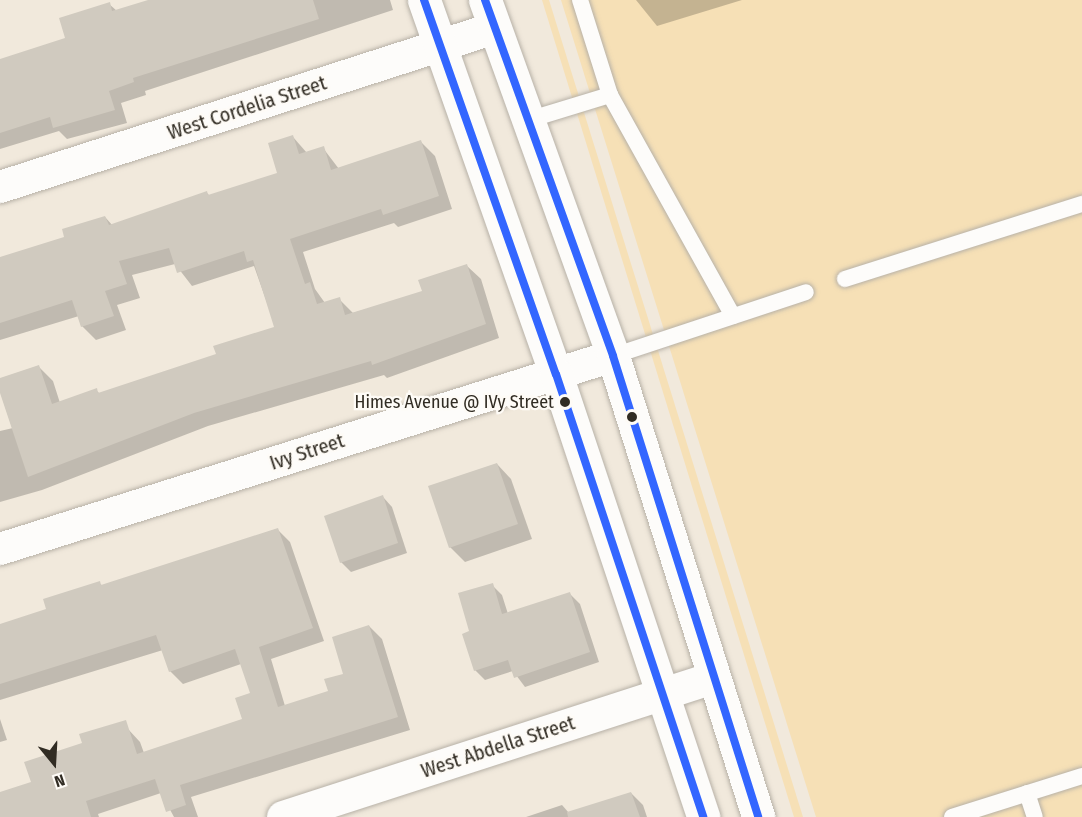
<!DOCTYPE html>
<style>
body{margin:0}
#map{position:relative;width:1082px;height:817px;overflow:hidden;background:#f1e9dc;font-family:"Fira Sans Condensed",sans-serif}
div>[style]{position:absolute}
.green>*{inset:0;background:#f6e0b6}
.shadow>*{inset:0;background:#0003}
.building>*{inset:0;background:#d0cabf}
.roads{filter:drop-shadow(0 0 2px #b7b1a7) drop-shadow(0 0 2px #b7b1a7)}
.service>*{height:16px;margin:-8px;padding:0 8px;transform-origin:8px;border-radius:8px;background:#fdfcfa}
.minor>*{height:32px;margin:-16px;padding:0 16px;transform-origin:16px;border-radius:16px;background:#fdfcfa}
.tertiary>*{height:33px;margin:-16.5px;padding:0 16.5px;transform-origin:16.5px;border-radius:16.5px;background:#fdfcfa}
.bus-1>*{height:8px;margin:-4px;padding:0 4px;transform-origin:4px;border-radius:4px;background:#36f}
.dots>*{width:16px;height:16px;translate:-50% -50%;box-sizing:border-box;border:3px solid #fefbf6;border-radius:50%}
span{translate:-50% -50%;white-space:nowrap;text-align:center;line-height:1.15;-webkit-text-stroke:4.5px #fefbf6;paint-order:stroke}
.bus-label{font-size:18px;color:#312c23}
.right{translate:-100% -50%;text-align:right}
.street-label{font-size:20px;color:#312c23}
.north{position:absolute;left:24px;top:733px;width:60px;height:60px;-webkit-text-stroke:4px #fefbf6;paint-order:stroke;rotate:162deg;font-size:16px;font-weight:700;line-height:24px;text-align:center;color:#312c23}
.north::after{content:'';display:block;margin:auto;width:21px;height:27px;background:#312c23;clip-path:polygon(50% 0,100% 100%,50% 72%,0 100%)}
</style>
<div id="map">
<div class="green">
<i style="clip-path:polygon(542px 0,549px 0,803px 817px,794px 817px)"></i>
<i style="clip-path:polygon(561px 0,1082px 0,1082px 817px,816px 817px)"></i>
</div>
<div class="shadow">
<i style="clip-path:polygon(153px 0,390px 0,393px 10px,145px 91px,146px 95px,121px 103px,127px 123px,67px 139px,59px 131px,0 149px,0 61px,67px 39px,109px 4px,117px 11px)"></i>
<i style="clip-path:polygon(636px 0,742px 0,657px 26px)"></i>
<i style="clip-path:polygon(293px 137px,307px 153px,323px 148px,339px 169px,421px 142px,435px 156px,452px 209px,398px 227px,394px 223px,303px 252px,315px 289px,325px 303px,339px 299px,353px 313px,424px 292px,467px 266px,481px 279px,499px 338px,387px 378px,384px 375px,208px 426px,42px 490px,0 502px,0 431px,13px 428px,0 380px,39px 367px,53px 381px,60px 403px,96px 390px,100px 394px,217px 355px,276px 328px,254px 266px,192px 286px,175px 264px,132px 275px,140px 298px,117px 305px,126px 330px,96px 340px,82px 326px,79px 316px,0 340px,0 259px,66px 238px,105px 217px,113px 226px,207px 193px,210px 196px,279px 174px)"></i>
<i style="clip-path:polygon(497px 464px,511px 479px,532px 539px,465px 562px,450px 547px)"></i>
<i style="clip-path:polygon(383px 497px,392px 507px,407px 553px,351px 572px,341px 562px)"></i>
<i style="clip-path:polygon(277px 529px,290px 542px,324px 641px,271px 659px,285px 706px,330px 692px,345px 675px,369px 626px,382px 639px,410px 730px,191px 797px,198px 817px,174px 817px,161px 793px,98px 814px,99px 817px,0 817px,0 794px,33px 783px,128px 729px,140px 742px,144px 753px,243px 720px,252px 694px,241px 664px,183px 684px,170px 671px,163px 650px,0 700px,0 625px,48px 610px,99px 583px,103px 586px)"></i>
<i style="clip-path:polygon(492px 585px,502px 595px,508px 614px,570px 594px,580px 604px,599px 662px,525px 687px,513px 671px,485px 680px,475px 670px,471px 632px)"></i>
<i style="clip-path:polygon(0 719px,7px 740px,0 742px)"></i>
<i style="clip-path:polygon(631px 793px,643px 805px,647px 817px,526px 817px,562px 805px,569px 813px)"></i>
</div>
<div class="building">
<i style="clip-path:polygon(148px 0,313px 0,319px 19px,133px 78px,134px 82px,109px 91px,115px 110px,53px 128px,50px 117px,0 133px,0 59px,65px 38px,59px 18px,110px 2px,112px 11px)"></i>
<i style="clip-path:polygon(293px 135px,299px 154px,324px 146px,331px 170px,421px 140px,439px 196px,383px 215px,381px 209px,290px 239px,305px 284px,310px 282px,317px 304px,340px 297px,345px 315px,422px 291px,418px 280px,467px 264px,486px 324px,372px 365px,371px 361px,194px 413px,28px 477px,0 393px,0 378px,39px 365px,52px 404px,97px 388px,98px 393px,216px 354px,213px 346px,274px 327px,253px 260px,247px 262px,244px 251px,177px 273px,169px 248px,119px 261px,127px 284px,105px 291px,114px 316px,81px 327px,72px 300px,0 323px,0 257px,64px 237px,62px 229px,105px 216px,109px 225px,207px 191px,208px 195px,277px 173px,268px 143px)"></i>
<i style="clip-path:polygon(497px 463px,518px 524px,449px 548px,428px 486px)"></i>
<i style="clip-path:polygon(383px 495px,398px 543px,340px 563px,324px 516px)"></i>
<i style="clip-path:polygon(278px 528px,313px 628px,259px 647px,278px 707px,328px 691px,324px 679px,343px 674px,332px 637px,369px 625px,398px 717px,180px 785px,186px 805px,166px 812px,155px 779px,86px 801px,91px 817px,0 817px,0 792px,31px 782px,24px 762px,82px 743px,79px 734px,126px 720px,137px 754px,242px 719px,235px 698px,250px 693px,235px 649px,169px 672px,156px 635px,0 684px,0 624px,46px 609px,43px 599px,100px 581px,101px 585px)"></i>
<i style="clip-path:polygon(493px 583px,502px 614px,570px 592px,590px 652px,514px 678px,508px 660px,474px 671px,462px 634px,469px 631px,458px 593px)"></i>
<i style="clip-path:polygon(631px 792px,640px 817px,568px 817px,567px 812px)"></i>
</div>
<div class="roads">
<div class="service">
<i style="left:610px;top:95px;width:253px;rotate:60.9deg"></i>
<i style="left:528px;top:120px;width:86px;rotate:-17deg"></i>
<i style="left:610px;top:95px;width:100px;rotate:-107.5deg"></i>
<i style="left:845px;top:279px;width:249px;rotate:-17.6deg"></i>
<i style="left:613px;top:356px;width:203px;rotate:-18.3deg"></i>
<i style="left:1027px;top:793px;width:25px;rotate:72deg"></i>
<i style="left:952px;top:817px;width:136px;rotate:-17.5deg"></i>
</div>
<div class="minor">
<i style="left:0;top:187px;width:520px;rotate:-17.81deg"></i>
<i style="left:0;top:549px;width:643px;rotate:-17.48deg"></i>
<i style="left:283px;top:817px;width:453px;rotate:-17.9deg"></i>
</div>
<div class="tertiary">
<i style="left:424px;top:0;width:397px;rotate:70.6deg"></i>
<i style="left:556px;top:374px;width:467px;rotate:71.6deg"></i>
<i style="left:485px;top:0;width:378px;rotate:70.2deg"></i>
<i style="left:613px;top:356px;width:483px;rotate:72.5deg"></i>
</div>
</div>
<div class="bus-1">
<i style="left:424px;top:0;width:397px;rotate:70.6deg"></i>
<i style="left:556px;top:374px;width:467px;rotate:71.6deg"></i>
<i style="left:485px;top:0;width:378px;rotate:70.2deg"></i>
<i style="left:613px;top:356px;width:483px;rotate:72.5deg"></i>
</div>
<div class="dots">
<i style="left:565px;top:402px;background:#312c23"></i>
<i style="left:632px;top:417px;background:#312c23"></i>
</div>
<div class="bus-label">
<span class="right" style="left:554px;top:402px">Himes Avenue @ IVy Street</span>
</div>
<div class="street-label">
<span style="left:247px;top:108px;rotate:-18deg">West Cordelia Street</span>
<span style="left:307px;top:452px;rotate:-18deg">Ivy Street</span>
<span style="left:498px;top:747px;rotate:-18deg">West Abdella Street</span>
</div>
<div class="north">N</div>
</div>
